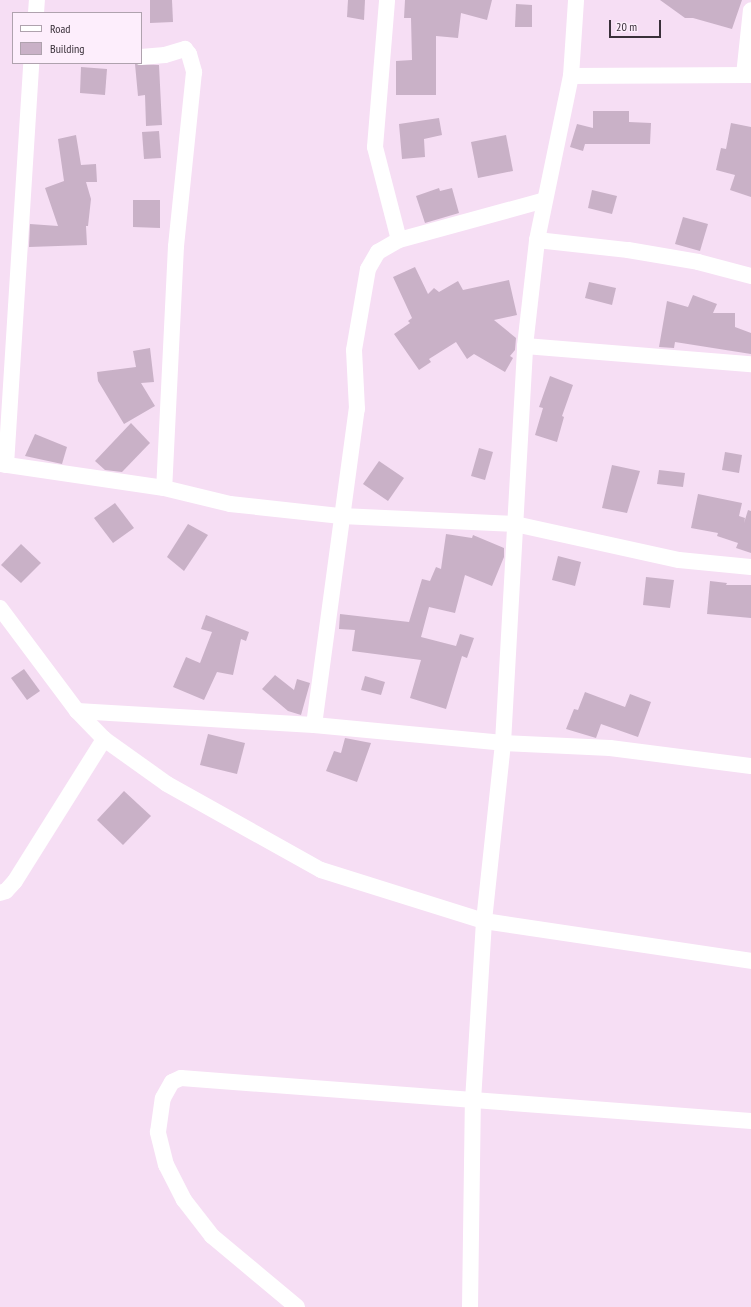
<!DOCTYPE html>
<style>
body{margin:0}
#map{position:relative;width:751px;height:1307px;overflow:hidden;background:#f6def4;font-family:"PT Sans Narrow",sans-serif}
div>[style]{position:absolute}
.building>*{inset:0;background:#c9b1c7}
.street>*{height:16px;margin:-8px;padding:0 8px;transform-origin:8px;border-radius:8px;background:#fff}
span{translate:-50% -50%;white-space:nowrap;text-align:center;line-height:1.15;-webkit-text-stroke:4px #fdeefc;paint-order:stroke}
.legend{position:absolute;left:12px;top:12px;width:130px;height:52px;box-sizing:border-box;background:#fdeefc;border:1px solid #afa2ae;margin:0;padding:5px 7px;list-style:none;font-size:12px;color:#393039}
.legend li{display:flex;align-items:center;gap:8px;height:20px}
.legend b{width:20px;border:1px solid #afa2ae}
.scale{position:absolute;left:609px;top:20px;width:52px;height:18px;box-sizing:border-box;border:2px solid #393039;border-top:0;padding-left:5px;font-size:12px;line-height:14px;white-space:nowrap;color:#393039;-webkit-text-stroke:3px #fdeefc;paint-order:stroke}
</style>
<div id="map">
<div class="building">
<i style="clip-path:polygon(150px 0,172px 0,173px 22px,150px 23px)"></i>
<i style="clip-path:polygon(348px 0,365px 0,364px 20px,347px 17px)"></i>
<i style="clip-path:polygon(405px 0,492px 0,487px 20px,461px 13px,458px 38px,436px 36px,436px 95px,396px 95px,396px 61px,412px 60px,411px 18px,404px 18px)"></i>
<i style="clip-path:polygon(660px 0,742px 0,732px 29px,693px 18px,685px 18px)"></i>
<i style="clip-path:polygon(516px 4px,532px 5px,532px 27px,515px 27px)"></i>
<i style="clip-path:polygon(135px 64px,159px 65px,162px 125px,146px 126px,145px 95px,138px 96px)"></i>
<i style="clip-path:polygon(81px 67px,107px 69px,105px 95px,80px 93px)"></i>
<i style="clip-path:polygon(593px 111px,629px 111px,629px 122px,651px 123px,650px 144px,585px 144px,583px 151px,570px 147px,577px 124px,593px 128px)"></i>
<i style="clip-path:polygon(439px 118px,442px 135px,424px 139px,425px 157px,402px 159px,399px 124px)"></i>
<i style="clip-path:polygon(731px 123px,751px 127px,751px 197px,730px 190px,735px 175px,716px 170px,721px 148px,726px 149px)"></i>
<i style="clip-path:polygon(159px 131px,161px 158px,144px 159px,142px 132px)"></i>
<i style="clip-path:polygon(76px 135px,81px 165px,96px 164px,97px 182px,86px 182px,91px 199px,88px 226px,86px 226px,87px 245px,29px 247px,30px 224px,58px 226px,45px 188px,64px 181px,58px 139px)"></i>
<i style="clip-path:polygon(506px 135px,513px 171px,478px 178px,471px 142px)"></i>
<i style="clip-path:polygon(439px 188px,440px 191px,452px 188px,459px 213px,425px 223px,416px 196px)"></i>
<i style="clip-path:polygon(592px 190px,617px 196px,612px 214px,588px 208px)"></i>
<i style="clip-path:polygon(133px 200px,160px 200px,160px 228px,133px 227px)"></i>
<i style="clip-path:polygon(683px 217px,708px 224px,700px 251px,675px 244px)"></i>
<i style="clip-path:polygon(415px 267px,428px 294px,434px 288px,439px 292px,458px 281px,463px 290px,509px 280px,517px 315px,494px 320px,516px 338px,515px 350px,510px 356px,513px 358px,505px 372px,474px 354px,467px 359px,456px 342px,429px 359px,431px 362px,419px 370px,394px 334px,410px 323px,408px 321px,412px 318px,393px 277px)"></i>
<i style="clip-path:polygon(589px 282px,616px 288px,612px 305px,585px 298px)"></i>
<i style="clip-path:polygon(693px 295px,717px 304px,713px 313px,735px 313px,735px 327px,751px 333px,751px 354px,675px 342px,674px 348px,659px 347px,667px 301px,688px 307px)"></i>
<i style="clip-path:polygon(150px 348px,154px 382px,141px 383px,155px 406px,124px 424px,98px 381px,97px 372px,136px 367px,133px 351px)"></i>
<i style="clip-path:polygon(550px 376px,573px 385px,562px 416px,564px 417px,557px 442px,535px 435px,543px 408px,539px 407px)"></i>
<i style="clip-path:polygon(131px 423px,150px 443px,122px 472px,105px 470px,95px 461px)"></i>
<i style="clip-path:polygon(35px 434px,67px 447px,62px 464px,25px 456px)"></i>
<i style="clip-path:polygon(479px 448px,493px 452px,485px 480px,471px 476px)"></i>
<i style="clip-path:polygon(725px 452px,742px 455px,739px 473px,722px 470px)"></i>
<i style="clip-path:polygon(379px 461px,404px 478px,388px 501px,363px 484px)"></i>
<i style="clip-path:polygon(612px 465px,640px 471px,627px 513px,602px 508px)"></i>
<i style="clip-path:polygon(659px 470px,685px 473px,683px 487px,657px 484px)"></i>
<i style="clip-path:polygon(698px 494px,742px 503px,739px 516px,745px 518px,744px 523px,748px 510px,751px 511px,751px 553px,736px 548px,738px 543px,717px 536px,718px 533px,691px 528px)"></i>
<i style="clip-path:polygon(115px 503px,134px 528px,113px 543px,94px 518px)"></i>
<i style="clip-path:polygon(188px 524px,208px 535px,184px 571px,167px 557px)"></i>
<i style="clip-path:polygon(446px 534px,472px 538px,473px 535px,504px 548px,504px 557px,492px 586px,465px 575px,455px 613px,429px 607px,421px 637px,456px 646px,460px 634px,474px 638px,467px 658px,462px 656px,446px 709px,410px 698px,421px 660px,352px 651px,355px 630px,339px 629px,340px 614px,409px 622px,422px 579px,430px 581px,436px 567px,441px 569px)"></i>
<i style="clip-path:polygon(21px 544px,41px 563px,21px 583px,1px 565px)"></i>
<i style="clip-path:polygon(558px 556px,581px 562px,575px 586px,552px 580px)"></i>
<i style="clip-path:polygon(646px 577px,674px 580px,670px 608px,643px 605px)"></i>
<i style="clip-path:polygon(710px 581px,727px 583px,726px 585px,751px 585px,751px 618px,707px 614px)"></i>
<i style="clip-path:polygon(206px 615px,249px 632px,246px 641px,241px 639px,233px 675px,217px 672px,204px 700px,173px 687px,186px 657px,200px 663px,212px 632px,201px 629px)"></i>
<i style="clip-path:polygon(24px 669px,40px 691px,27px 700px,11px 678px)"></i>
<i style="clip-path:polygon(275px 675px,294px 690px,297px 679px,310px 683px,301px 715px,288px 711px,262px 689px)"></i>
<i style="clip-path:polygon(365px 676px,385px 682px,381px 695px,361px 690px)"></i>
<i style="clip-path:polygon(585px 692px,625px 707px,630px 694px,651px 702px,638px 737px,601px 724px,596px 738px,566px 729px,574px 709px,578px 710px)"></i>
<i style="clip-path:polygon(208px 734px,245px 743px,237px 774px,200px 765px)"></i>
<i style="clip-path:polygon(345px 738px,371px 743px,357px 782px,326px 771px,334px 751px,341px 753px)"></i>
<i style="clip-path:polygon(124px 791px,151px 816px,123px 845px,97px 820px)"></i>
</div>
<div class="street">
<i style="left:36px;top:13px;width:13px;rotate:-86deg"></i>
<i style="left:141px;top:57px;width:24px;rotate:-5deg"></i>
<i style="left:165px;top:55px;width:21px;rotate:-17deg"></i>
<i style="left:185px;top:49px;width:6px;rotate:51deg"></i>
<i style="left:189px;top:54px;width:19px;rotate:74deg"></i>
<i style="left:194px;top:72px;width:175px;rotate:95.9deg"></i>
<i style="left:176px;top:246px;width:242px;rotate:92.8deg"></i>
<i style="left:744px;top:75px;width:65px;rotate:-83.9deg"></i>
<i style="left:571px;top:76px;width:180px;rotate:-0.3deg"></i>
<i style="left:399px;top:240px;width:151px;rotate:-15.3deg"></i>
<i style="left:537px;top:240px;width:92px;rotate:6.3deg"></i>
<i style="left:628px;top:250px;width:71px;rotate:9.7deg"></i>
<i style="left:698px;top:262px;width:55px;rotate:14.8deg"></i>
<i style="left:525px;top:346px;width:227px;rotate:4.6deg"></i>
<i style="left:0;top:464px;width:166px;rotate:8.3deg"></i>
<i style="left:164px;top:488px;width:68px;rotate:13.6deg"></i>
<i style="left:230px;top:504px;width:112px;rotate:6.2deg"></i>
<i style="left:341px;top:516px;width:174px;rotate:2.6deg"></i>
<i style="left:515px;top:524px;width:168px;rotate:12.4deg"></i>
<i style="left:679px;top:560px;width:72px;rotate:5.6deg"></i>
<i style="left:6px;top:465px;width:403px;rotate:-86.4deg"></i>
<i style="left:0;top:608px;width:129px;rotate:53.2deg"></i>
<i style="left:77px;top:711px;width:39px;rotate:46deg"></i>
<i style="left:104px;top:739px;width:77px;rotate:35.5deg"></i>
<i style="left:167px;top:784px;width:176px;rotate:29.2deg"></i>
<i style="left:321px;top:870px;width:171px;rotate:17.4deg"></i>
<i style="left:484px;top:921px;width:270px;rotate:8.5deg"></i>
<i style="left:77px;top:711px;width:237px;rotate:3.4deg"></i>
<i style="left:314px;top:725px;width:190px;rotate:5.4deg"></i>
<i style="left:503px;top:743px;width:107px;rotate:2.7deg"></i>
<i style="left:610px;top:748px;width:142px;rotate:7.3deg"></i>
<i style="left:314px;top:725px;width:319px;rotate:-82.3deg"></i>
<i style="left:357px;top:409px;width:59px;rotate:-92.9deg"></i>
<i style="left:354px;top:350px;width:82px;rotate:-80.2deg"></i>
<i style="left:368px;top:269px;width:20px;rotate:-60deg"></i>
<i style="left:378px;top:252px;width:24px;rotate:-30deg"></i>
<i style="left:399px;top:240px;width:96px;rotate:-104.5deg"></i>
<i style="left:375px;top:147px;width:147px;rotate:-85.3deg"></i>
<i style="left:0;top:893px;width:6px;rotate:-18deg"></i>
<i style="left:6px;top:891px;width:13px;rotate:-48deg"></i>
<i style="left:15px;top:881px;width:168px;rotate:-57.9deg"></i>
<i style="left:297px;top:1307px;width:111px;rotate:-140.1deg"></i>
<i style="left:212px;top:1236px;width:46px;rotate:-127.9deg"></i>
<i style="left:184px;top:1200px;width:39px;rotate:-117deg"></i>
<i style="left:166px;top:1165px;width:34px;rotate:-104deg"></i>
<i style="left:158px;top:1132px;width:34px;rotate:-82deg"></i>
<i style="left:163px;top:1098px;width:18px;rotate:-61deg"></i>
<i style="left:172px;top:1082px;width:10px;rotate:-24deg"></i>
<i style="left:181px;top:1078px;width:572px;rotate:4.31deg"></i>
<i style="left:470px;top:1307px;width:206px;rotate:-89.2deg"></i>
<i style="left:473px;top:1101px;width:180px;rotate:-86.5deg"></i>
<i style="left:484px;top:921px;width:179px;rotate:-83.9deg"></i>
<i style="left:503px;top:743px;width:398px;rotate:-86.8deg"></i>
<i style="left:525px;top:346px;width:107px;rotate:-83.5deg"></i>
<i style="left:537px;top:240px;width:167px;rotate:-78.3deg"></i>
<i style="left:571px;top:76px;width:76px;rotate:-86.2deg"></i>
</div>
<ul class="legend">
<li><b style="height:5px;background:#fff"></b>Road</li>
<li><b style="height:11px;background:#c9b1c7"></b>Building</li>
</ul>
<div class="scale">20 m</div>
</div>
